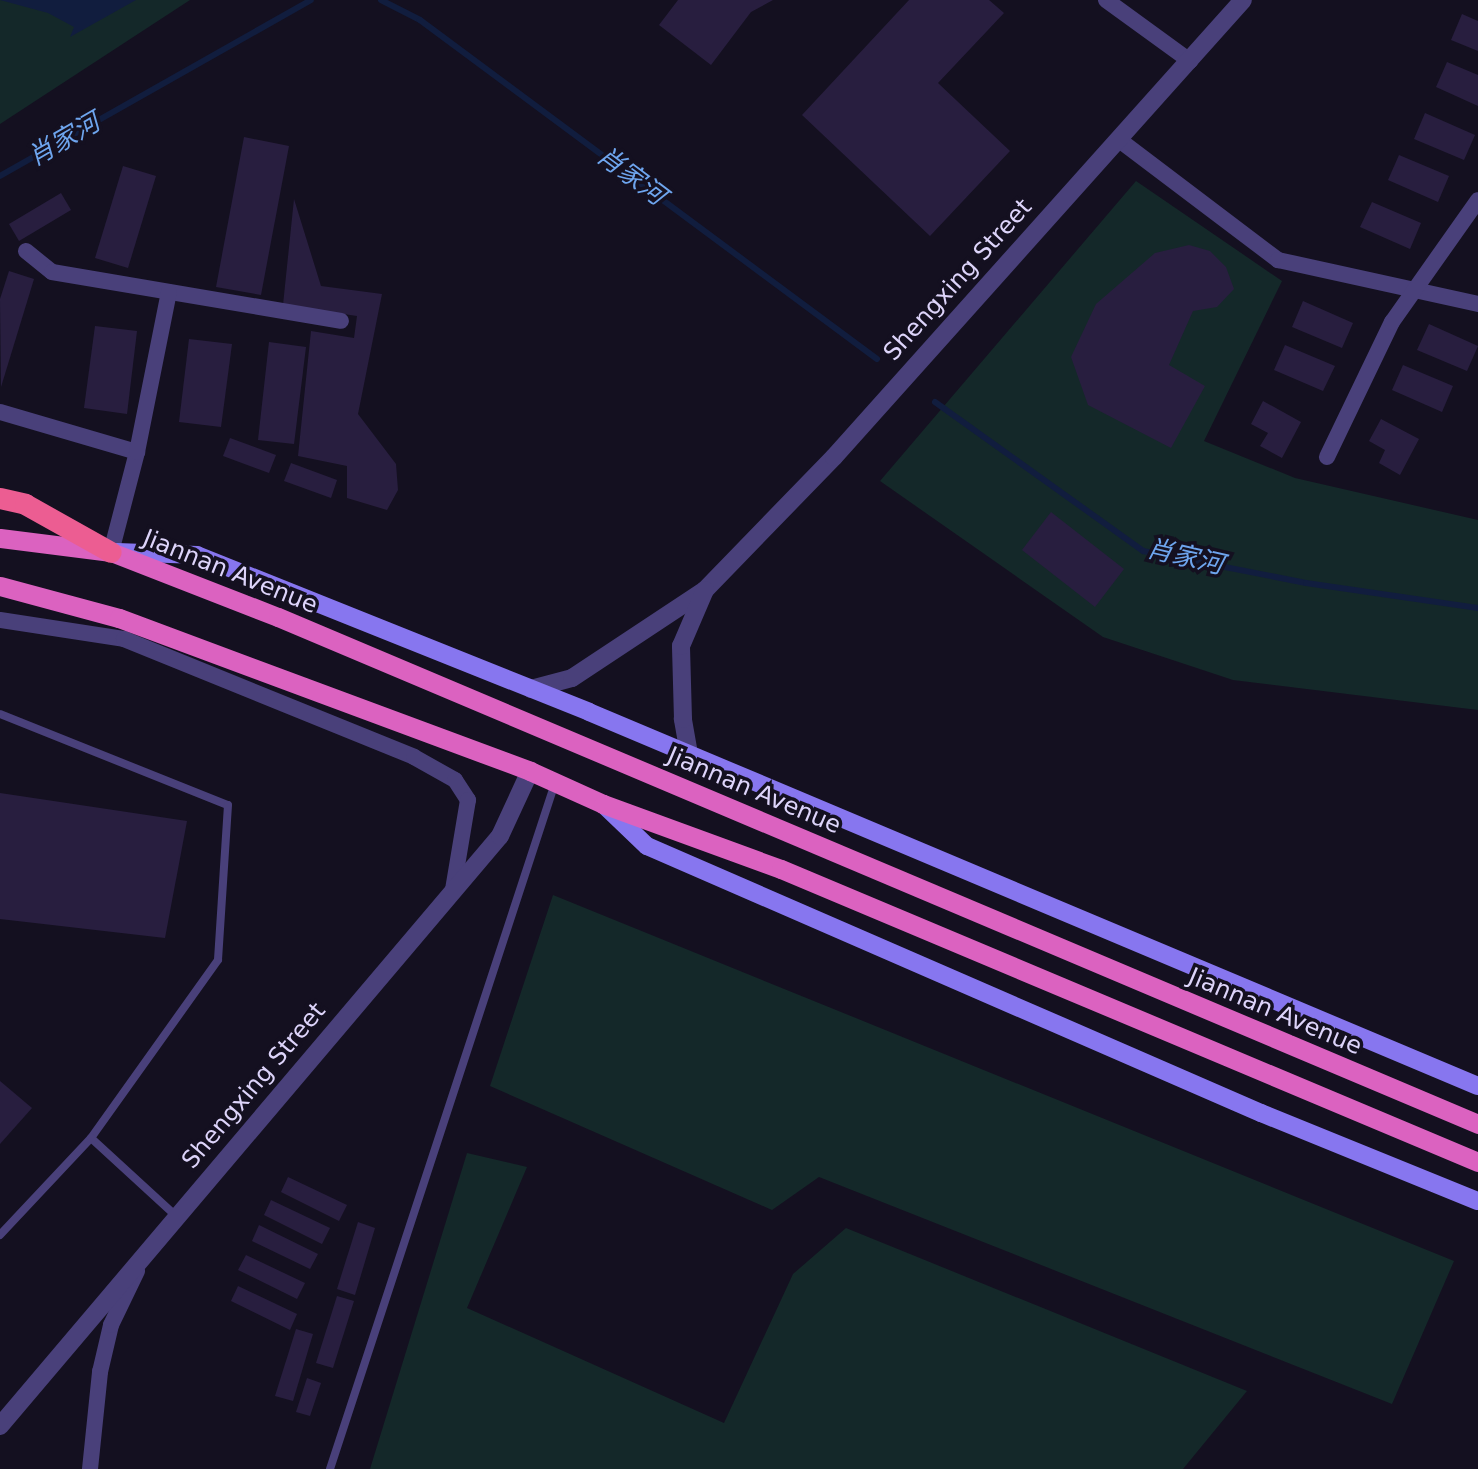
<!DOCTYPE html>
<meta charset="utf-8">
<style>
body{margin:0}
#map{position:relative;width:1478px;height:1469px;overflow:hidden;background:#141020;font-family:"DejaVu Sans","Noto Sans SC",sans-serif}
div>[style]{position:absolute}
.green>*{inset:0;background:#142829}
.water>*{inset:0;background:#111d3e}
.stream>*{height:6px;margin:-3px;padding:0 3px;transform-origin:3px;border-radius:3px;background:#111d3e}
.building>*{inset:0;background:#281e3f}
.service>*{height:8px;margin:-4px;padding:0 4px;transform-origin:4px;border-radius:4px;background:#49407a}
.minor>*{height:16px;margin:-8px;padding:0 8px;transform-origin:8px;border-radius:8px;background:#49407a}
.tertiary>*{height:18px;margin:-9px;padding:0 9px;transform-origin:9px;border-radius:9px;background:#49407a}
.secondary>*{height:18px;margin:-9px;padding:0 9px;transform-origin:9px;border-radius:9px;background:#8776ef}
.trunk>*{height:19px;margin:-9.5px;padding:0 9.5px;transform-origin:9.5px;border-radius:9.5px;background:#db62c0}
.motorway>*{height:21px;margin:-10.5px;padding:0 10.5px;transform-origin:10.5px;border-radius:10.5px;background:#ec5d92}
span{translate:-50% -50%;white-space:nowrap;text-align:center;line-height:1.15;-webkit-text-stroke:7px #141020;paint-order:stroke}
.street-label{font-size:24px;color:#ddd4fa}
.water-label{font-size:26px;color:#6ea5ee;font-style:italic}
</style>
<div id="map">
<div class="green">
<i style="clip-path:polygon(0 0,190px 0,0 124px)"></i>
<i style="clip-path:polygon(1136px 181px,1282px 281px,1204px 441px,1295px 478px,1478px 520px,1478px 710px,1233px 680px,1103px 637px,880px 481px)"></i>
<i style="clip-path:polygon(553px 895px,1454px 1261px,1392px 1404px,819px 1177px,772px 1210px,490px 1086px)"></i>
<i style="clip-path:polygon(467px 1153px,527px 1167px,467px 1308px,724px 1423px,793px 1274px,846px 1228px,1247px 1391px,1183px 1469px,370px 1469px)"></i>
</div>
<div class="water">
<i style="clip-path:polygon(0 0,136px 0,70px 37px,74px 27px,48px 13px)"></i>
</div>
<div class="stream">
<i style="left:381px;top:0;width:44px;rotate:27.1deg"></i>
<i style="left:420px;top:20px;width:569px;rotate:36.57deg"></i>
<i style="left:0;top:176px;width:357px;rotate:-29.5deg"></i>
<i style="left:935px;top:402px;width:256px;rotate:35.6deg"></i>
<i style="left:1143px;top:551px;width:166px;rotate:11.1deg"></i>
<i style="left:1306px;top:583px;width:174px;rotate:8.3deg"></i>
</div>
<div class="building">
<i style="clip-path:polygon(678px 0,773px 0,751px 12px,711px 65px,659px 25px)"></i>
<i style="clip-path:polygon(909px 0,989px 0,1004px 13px,938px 83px,1010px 151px,930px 236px,802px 115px)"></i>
<i style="clip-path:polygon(1462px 14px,1478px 21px,1478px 51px,1451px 40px)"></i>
<i style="clip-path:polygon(1447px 62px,1478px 75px,1478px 106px,1436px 87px)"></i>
<i style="clip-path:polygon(1425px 113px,1475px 135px,1464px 160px,1414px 139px)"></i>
<i style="clip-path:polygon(244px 137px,289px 146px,261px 295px,216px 287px)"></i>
<i style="clip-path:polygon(1399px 155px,1449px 176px,1438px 202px,1388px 180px)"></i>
<i style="clip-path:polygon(123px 166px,156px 176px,128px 268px,95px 258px)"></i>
<i style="clip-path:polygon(61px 193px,71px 210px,19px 241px,9px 224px)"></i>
<i style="clip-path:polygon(294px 199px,321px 286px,382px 294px,358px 414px,396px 464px,398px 490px,387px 510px,347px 498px,347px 466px,298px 456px,311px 331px,354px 338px,357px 316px,283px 305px)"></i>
<i style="clip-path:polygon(1372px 202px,1421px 223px,1410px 249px,1360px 227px)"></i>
<i style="clip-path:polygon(1189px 245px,1210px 251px,1226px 267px,1234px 289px,1217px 307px,1193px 311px,1169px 365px,1205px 386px,1171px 448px,1088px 405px,1071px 357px,1096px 304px,1155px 253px)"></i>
<i style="clip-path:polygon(9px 271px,34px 279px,1px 387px,0 299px)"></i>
<i style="clip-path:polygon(1303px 301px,1353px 323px,1342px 348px,1292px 327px)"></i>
<i style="clip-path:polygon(1429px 324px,1478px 346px,1467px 371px,1417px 350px)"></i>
<i style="clip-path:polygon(95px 326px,137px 331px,127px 414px,84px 408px)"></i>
<i style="clip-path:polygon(189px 339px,232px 344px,221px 427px,179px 422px)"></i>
<i style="clip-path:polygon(269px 342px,306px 347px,294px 444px,258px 440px)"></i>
<i style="clip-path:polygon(1285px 345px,1335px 366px,1323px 391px,1274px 370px)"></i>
<i style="clip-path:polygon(1403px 365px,1453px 386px,1442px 412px,1392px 390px)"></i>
<i style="clip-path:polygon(1263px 401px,1301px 422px,1282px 458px,1260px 446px,1268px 433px,1251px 424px)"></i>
<i style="clip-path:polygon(1381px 419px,1419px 439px,1400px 475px,1379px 463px,1385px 450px,1369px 441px)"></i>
<i style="clip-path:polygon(230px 438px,276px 455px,269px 473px,223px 456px)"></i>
<i style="clip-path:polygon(291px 463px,337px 480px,331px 498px,284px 481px)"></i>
<i style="clip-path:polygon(1051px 512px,1124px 569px,1095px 607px,1022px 550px)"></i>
<i style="clip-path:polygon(0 793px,187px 821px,165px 938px,0 919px)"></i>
<i style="clip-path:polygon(0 1081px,32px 1108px,0 1144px)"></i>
<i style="clip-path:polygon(288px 1177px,347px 1205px,339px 1221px,281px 1192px)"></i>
<i style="clip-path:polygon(271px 1200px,330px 1228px,322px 1244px,264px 1215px)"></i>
<i style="clip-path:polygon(358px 1222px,375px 1228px,355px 1295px,337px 1289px)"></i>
<i style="clip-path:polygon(259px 1225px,318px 1254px,310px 1269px,252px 1241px)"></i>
<i style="clip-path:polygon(246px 1255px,305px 1283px,297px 1299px,238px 1270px)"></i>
<i style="clip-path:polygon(238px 1286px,297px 1314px,290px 1330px,231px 1301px)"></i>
<i style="clip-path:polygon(337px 1296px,354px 1301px,333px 1368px,316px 1363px)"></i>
<i style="clip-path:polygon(296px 1329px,313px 1334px,293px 1401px,275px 1396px)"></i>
<i style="clip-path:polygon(307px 1378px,321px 1383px,310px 1416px,296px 1412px)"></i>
</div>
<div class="service">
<i style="left:0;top:714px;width:245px;rotate:21.8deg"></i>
<i style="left:228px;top:805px;width:155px;rotate:93.7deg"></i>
<i style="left:218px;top:960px;width:219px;rotate:125.5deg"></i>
<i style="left:91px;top:1138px;width:133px;rotate:133.2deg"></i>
<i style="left:91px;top:1138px;width:115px;rotate:42.5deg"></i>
<i style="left:330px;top:1469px;width:722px;rotate:-71.84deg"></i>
</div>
<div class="minor">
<i style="left:1106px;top:0;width:104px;rotate:36deg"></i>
<i style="left:1118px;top:139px;width:201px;rotate:37.1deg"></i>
<i style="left:1278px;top:260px;width:205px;rotate:12.4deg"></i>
<i style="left:26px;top:251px;width:33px;rotate:39deg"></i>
<i style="left:52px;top:272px;width:293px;rotate:9.6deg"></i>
<i style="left:0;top:412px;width:143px;rotate:16.3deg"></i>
<i style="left:1327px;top:457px;width:150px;rotate:-64.3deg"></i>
<i style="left:1392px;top:322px;width:149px;rotate:-54.8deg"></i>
<i style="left:111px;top:552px;width:103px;rotate:-75.4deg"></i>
<i style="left:137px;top:452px;width:163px;rotate:-78.7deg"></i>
<i style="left:0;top:620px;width:125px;rotate:8.7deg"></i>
<i style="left:124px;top:639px;width:313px;rotate:22.1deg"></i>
<i style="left:414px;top:757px;width:47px;rotate:29.3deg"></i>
<i style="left:455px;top:780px;width:24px;rotate:57deg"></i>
<i style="left:468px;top:800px;width:91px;rotate:99.5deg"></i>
<i style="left:90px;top:1469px;width:98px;rotate:-84.1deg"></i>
<i style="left:100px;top:1372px;width:48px;rotate:-76.8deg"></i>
<i style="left:111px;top:1325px;width:60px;rotate:-64.3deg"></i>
</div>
<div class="tertiary">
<i style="left:531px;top:689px;width:42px;rotate:-15deg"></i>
<i style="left:572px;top:678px;width:159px;rotate:-33.5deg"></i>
<i style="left:705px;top:590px;width:185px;rotate:-45.9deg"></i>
<i style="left:834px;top:457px;width:613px;rotate:-48.17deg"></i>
<i style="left:689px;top:754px;width:36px;rotate:-100deg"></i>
<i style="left:683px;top:719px;width:73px;rotate:-91.6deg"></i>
<i style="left:681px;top:646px;width:61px;rotate:-66.8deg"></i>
<i style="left:0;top:1426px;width:773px;rotate:-49.72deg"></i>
<i style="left:500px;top:836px;width:72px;rotate:-65.2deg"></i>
</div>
<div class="secondary">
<i style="left:117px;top:552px;width:80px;rotate:2.1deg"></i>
<i style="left:197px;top:555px;width:422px;rotate:21.8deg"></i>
<i style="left:589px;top:712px;width:964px;rotate:22.82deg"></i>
<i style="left:603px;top:804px;width:61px;rotate:43.7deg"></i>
<i style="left:647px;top:846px;width:670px;rotate:23.5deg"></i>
<i style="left:1261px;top:1113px;width:234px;rotate:22.1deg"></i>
</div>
<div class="trunk">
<i style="left:0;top:538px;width:112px;rotate:7.2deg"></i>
<i style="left:111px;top:552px;width:179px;rotate:21.3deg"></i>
<i style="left:278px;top:617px;width:1303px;rotate:22.9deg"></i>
<i style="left:0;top:586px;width:123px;rotate:15.1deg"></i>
<i style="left:119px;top:618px;width:439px;rotate:20.4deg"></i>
<i style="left:530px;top:771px;width:80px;rotate:24.3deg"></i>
<i style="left:603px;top:804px;width:189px;rotate:20.1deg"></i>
<i style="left:781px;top:869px;width:756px;rotate:22.8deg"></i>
</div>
<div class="motorway">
<i style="left:0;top:498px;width:26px;rotate:13deg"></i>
<i style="left:25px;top:504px;width:98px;rotate:29.2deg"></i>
</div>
<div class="street-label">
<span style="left:958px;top:280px;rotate:-48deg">Shengxing Street</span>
<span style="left:230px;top:572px;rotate:22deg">Jiannan Avenue</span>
<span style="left:754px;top:791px;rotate:23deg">Jiannan Avenue</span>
<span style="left:1275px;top:1012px;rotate:23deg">Jiannan Avenue</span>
<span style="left:254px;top:1086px;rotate:-50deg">Shengxing Street</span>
</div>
<div class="water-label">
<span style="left:64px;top:140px;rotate:-30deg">肖家河</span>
<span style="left:631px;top:176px;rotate:37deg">肖家河</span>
<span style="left:1185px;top:557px;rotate:13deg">肖家河</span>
</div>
</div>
